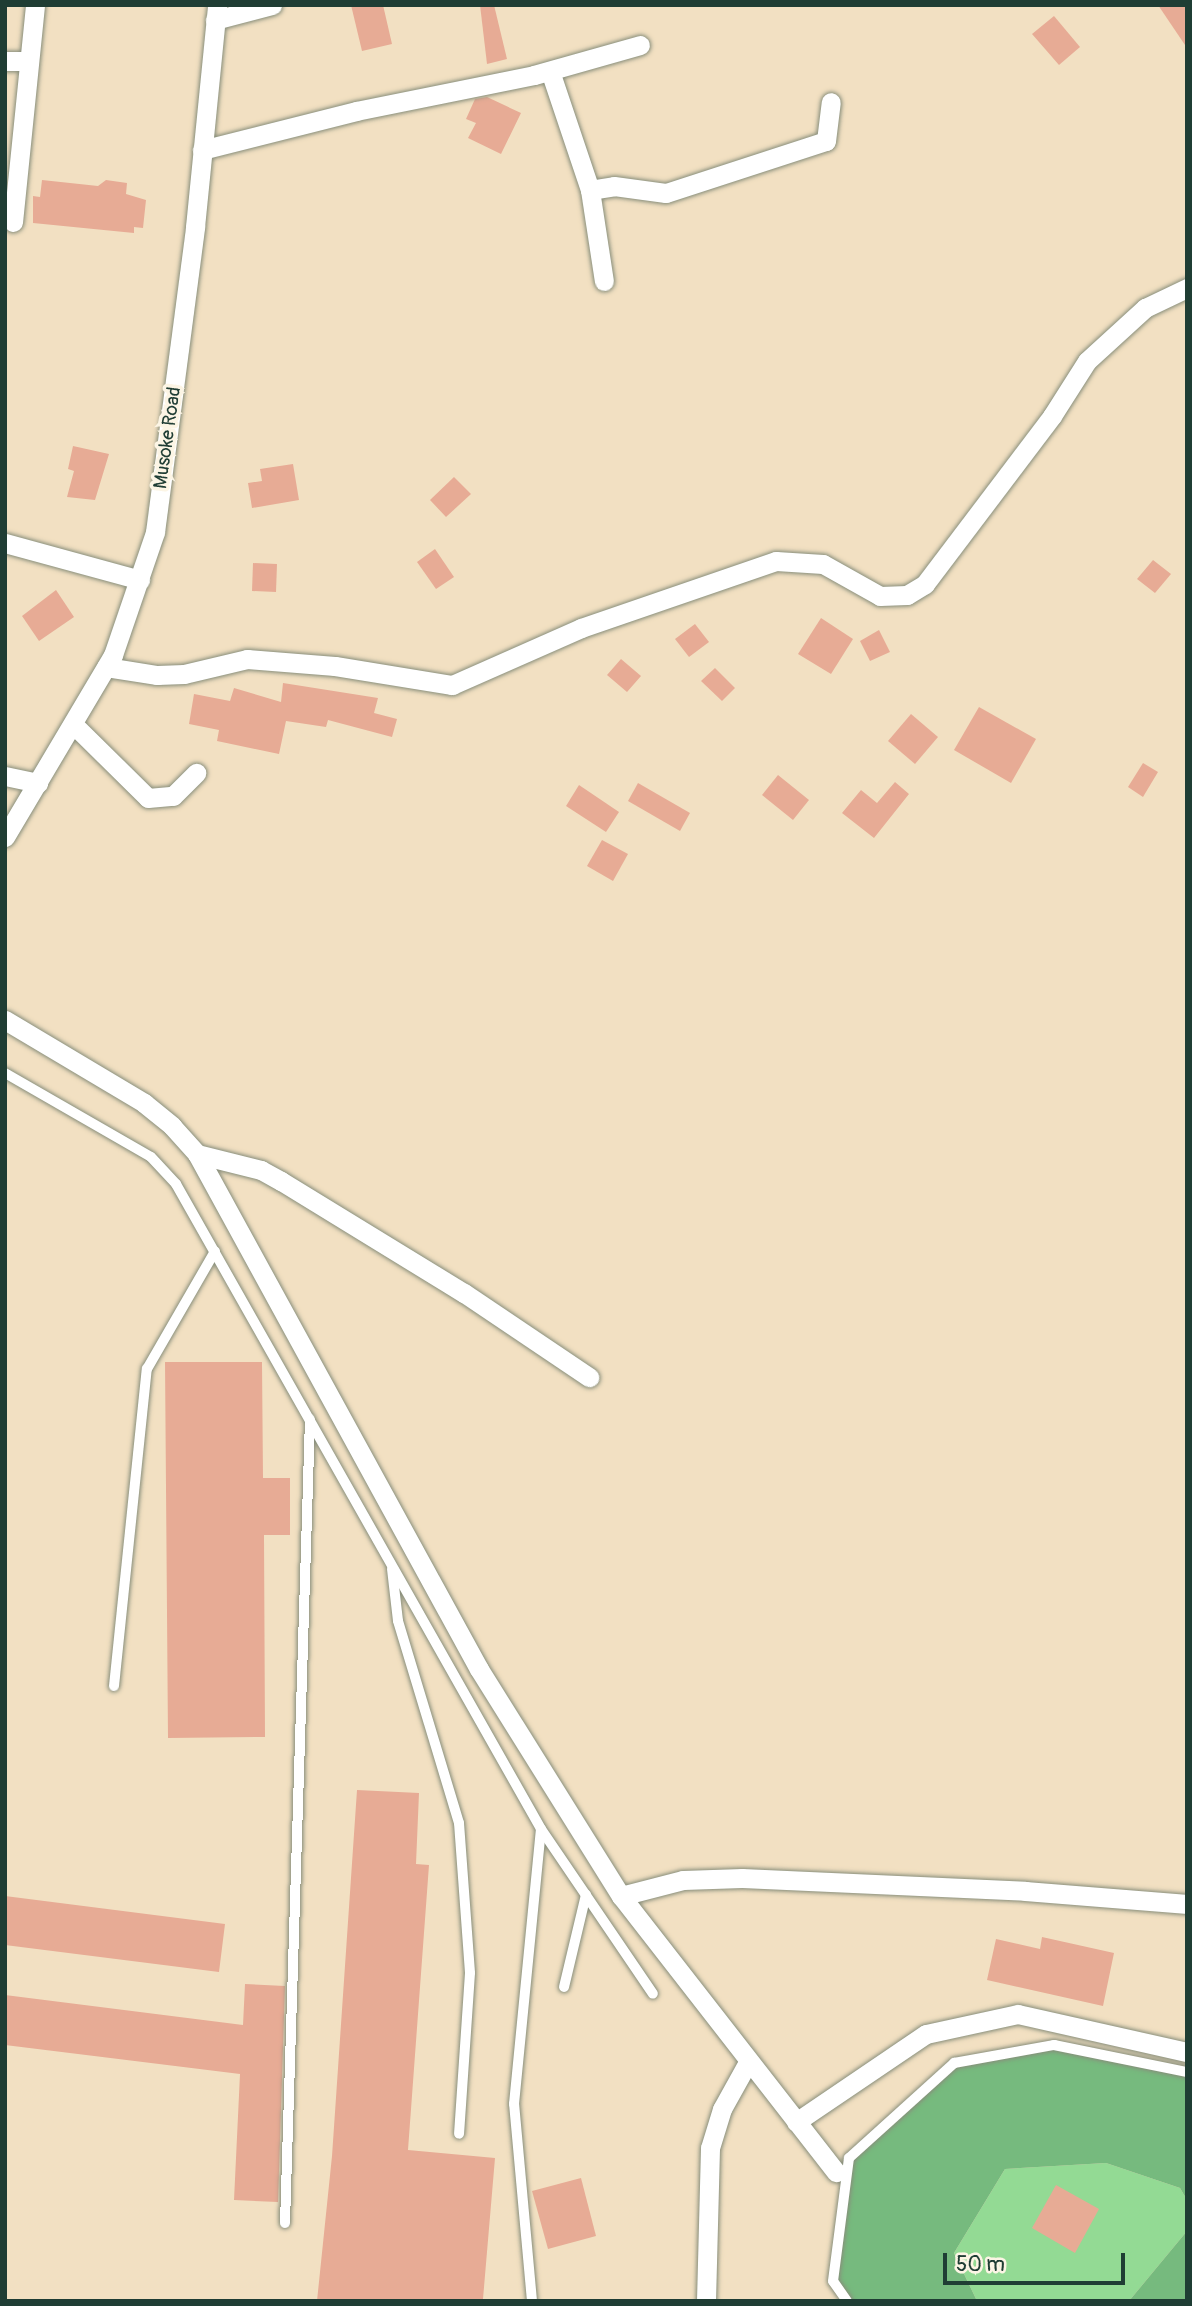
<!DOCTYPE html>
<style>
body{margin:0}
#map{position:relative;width:1192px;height:2306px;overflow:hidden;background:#f2e0c2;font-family:Pangolin,sans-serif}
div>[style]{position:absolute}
.green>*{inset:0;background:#93da94}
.forest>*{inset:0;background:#76ba7e}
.building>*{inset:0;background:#e7ab95}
.roads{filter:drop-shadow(0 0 2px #888e7b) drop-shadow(0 0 2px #888e7b)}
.lane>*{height:10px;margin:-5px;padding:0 5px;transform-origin:5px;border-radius:5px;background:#fff}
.street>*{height:19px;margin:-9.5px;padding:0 9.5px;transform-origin:9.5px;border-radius:9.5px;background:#fff}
span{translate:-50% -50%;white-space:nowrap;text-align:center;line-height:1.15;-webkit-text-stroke:7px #fcf5e5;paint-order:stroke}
.street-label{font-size:19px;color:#1f3d34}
.frame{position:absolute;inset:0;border:7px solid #1f3d34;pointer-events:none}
.scale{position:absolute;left:943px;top:2253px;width:182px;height:32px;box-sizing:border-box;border:4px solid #1f3d34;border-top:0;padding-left:9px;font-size:21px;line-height:24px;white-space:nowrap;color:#1f3d34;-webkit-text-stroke:5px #fcf5e5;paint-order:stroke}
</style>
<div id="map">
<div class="green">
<i style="clip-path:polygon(1106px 2163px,1180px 2188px,1187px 2200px,1187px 2231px,1129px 2301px,977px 2301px,954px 2253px,1005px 2169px)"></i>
</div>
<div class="forest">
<i style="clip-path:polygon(1054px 2045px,1187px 2072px,1187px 2200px,1180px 2188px,1106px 2163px,1005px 2169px,954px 2253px,977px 2301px,847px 2301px,833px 2281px,849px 2158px,954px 2063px)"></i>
<i style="clip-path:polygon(1187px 2231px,1187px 2301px,1129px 2301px)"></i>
</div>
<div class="building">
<i style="clip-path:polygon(351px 5px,383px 5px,392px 44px,362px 51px)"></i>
<i style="clip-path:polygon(480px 5px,494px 5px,507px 59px,487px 64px)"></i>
<i style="clip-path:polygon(1158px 5px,1187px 5px,1187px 48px)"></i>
<i style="clip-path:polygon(1054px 16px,1080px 47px,1059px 65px,1032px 34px)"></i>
<i style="clip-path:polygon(487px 97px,521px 113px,501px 154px,468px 138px,476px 123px,466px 119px,475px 99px)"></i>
<i style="clip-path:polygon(42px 180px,98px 186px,106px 180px,127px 183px,126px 194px,146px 200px,143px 228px,134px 227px,134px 233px,33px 223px,33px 196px,40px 197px)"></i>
<i style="clip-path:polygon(73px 446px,109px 454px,95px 500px,67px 497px,74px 471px,68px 469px)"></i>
<i style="clip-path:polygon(293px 464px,299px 500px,252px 508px,248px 483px,262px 481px,260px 469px)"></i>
<i style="clip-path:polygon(454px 477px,471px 494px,446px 517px,430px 500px)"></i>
<i style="clip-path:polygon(435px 549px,454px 577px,436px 589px,417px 562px)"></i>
<i style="clip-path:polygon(1153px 560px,1171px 574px,1155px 593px,1137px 579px)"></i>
<i style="clip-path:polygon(253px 563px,277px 564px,276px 592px,252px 591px)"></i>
<i style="clip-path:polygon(56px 590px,74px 617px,39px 641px,22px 616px)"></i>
<i style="clip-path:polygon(821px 618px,853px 639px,831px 674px,798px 654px)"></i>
<i style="clip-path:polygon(695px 624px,709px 642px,689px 657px,675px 639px)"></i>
<i style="clip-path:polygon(879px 630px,890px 652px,870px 661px,860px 641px)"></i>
<i style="clip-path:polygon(621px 659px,641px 676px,627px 692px,607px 675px)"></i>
<i style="clip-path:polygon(715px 668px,735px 688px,722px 701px,701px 681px)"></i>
<i style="clip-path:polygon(283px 683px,378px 698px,374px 713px,397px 719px,392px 737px,328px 720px,326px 727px,286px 721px,279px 754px,217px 741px,219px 730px,189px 724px,194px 694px,230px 701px,234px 688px,281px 702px)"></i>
<i style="clip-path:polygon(979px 707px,1036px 739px,1011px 783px,954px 750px)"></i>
<i style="clip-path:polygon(911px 714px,938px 737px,915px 764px,888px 741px)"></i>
<i style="clip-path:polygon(1143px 763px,1158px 772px,1143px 797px,1128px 787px)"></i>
<i style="clip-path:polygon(778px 775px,809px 800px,793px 820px,762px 795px)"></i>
<i style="clip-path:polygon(895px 782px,909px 794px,874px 838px,842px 813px,861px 790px,877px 803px)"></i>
<i style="clip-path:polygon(638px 783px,690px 813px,680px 831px,628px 801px)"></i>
<i style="clip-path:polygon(579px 785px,619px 812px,606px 832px,566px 806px)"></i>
<i style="clip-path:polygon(602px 840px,628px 854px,613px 881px,587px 866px)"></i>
<i style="clip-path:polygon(165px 1362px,262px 1362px,263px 1478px,290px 1478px,290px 1535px,264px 1535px,265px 1737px,168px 1738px)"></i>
<i style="clip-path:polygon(357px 1790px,419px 1793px,416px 1864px,429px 1865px,408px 2150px,495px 2158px,483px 2299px,478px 2301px,317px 2301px,332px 2156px)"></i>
<i style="clip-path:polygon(5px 1896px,225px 1924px,219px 1972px,5px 1945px)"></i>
<i style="clip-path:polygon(1042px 1937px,1114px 1953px,1103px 2006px,987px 1980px,996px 1939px,1040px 1949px)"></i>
<i style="clip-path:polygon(245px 1984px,285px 1986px,278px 2202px,234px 2200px,240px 2074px,5px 2045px,5px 1995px,243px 2025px)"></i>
<i style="clip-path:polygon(581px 2178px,596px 2236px,548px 2249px,532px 2191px)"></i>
<i style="clip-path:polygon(1056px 2185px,1099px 2209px,1075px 2253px,1032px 2228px)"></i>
</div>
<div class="roads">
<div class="lane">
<i style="left:5px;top:1073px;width:168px;rotate:29.9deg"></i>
<i style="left:151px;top:1157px;width:37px;rotate:47deg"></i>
<i style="left:176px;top:1184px;width:741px;rotate:60.49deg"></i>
<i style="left:541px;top:1829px;width:199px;rotate:55.8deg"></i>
<i style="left:392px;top:1569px;width:52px;rotate:83.4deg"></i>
<i style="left:398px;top:1621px;width:211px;rotate:73.2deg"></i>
<i style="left:459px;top:1823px;width:150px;rotate:85.8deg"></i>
<i style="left:470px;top:1973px;width:161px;rotate:93.9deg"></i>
<i style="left:114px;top:1686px;width:319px;rotate:-84.1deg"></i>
<i style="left:147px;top:1369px;width:136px;rotate:-60deg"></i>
<i style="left:564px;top:1987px;width:95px;rotate:-76.6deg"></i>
<i style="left:285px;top:2223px;width:804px;rotate:-88.22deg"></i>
<i style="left:532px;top:2301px;width:198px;rotate:-95.2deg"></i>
<i style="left:514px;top:2104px;width:276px;rotate:-84.4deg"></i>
<i style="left:847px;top:2301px;width:24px;rotate:-125deg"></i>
<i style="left:833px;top:2281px;width:124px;rotate:-82.6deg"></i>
<i style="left:849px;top:2158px;width:142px;rotate:-42.1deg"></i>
<i style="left:954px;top:2063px;width:102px;rotate:-10.2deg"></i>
<i style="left:1054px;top:2045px;width:136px;rotate:11.5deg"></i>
</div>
<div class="street">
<i style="left:215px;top:20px;width:59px;rotate:-14.7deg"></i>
<i style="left:5px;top:61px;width:24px"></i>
<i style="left:550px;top:71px;width:126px;rotate:71.4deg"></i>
<i style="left:590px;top:190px;width:24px;rotate:-9deg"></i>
<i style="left:614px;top:186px;width:52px;rotate:7.7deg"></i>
<i style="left:666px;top:193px;width:168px;rotate:-18deg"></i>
<i style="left:826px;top:141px;width:39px;rotate:-83deg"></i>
<i style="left:202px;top:150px;width:159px;rotate:-14.2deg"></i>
<i style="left:356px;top:111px;width:182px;rotate:-11.4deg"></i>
<i style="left:534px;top:75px;width:110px;rotate:-15.8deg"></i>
<i style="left:590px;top:190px;width:92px;rotate:81.3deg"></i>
<i style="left:13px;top:222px;width:218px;rotate:-84.2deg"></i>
<i style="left:5px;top:543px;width:140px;rotate:15.3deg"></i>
<i style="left:106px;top:667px;width:52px;rotate:8.9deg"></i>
<i style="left:157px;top:675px;width:27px;rotate:-2deg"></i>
<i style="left:184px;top:674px;width:65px;rotate:-13.4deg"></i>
<i style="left:247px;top:659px;width:88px;rotate:4.5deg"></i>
<i style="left:335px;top:666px;width:119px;rotate:9.2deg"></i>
<i style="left:452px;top:685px;width:141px;rotate:-23.8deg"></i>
<i style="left:581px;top:628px;width:206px;rotate:-19deg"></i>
<i style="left:776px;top:561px;width:47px;rotate:3.7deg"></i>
<i style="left:823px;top:564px;width:65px;rotate:29.3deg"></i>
<i style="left:880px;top:596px;width:27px;rotate:-2deg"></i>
<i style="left:907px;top:595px;width:21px;rotate:-31deg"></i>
<i style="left:925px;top:584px;width:211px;rotate:-52.9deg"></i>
<i style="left:1052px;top:416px;width:65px;rotate:-57.5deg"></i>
<i style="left:1087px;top:361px;width:79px;rotate:-42.4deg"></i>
<i style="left:1145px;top:308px;width:47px;rotate:-25.5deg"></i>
<i style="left:73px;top:724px;width:105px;rotate:44.6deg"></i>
<i style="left:148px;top:798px;width:25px;rotate:-5deg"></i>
<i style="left:173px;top:796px;width:33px;rotate:-45deg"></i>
<i style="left:5px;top:776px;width:34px;rotate:12deg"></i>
<i style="left:5px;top:837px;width:212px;rotate:-59.3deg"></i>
<i style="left:113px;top:655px;width:130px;rotate:-71.1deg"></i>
<i style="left:155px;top:532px;width:308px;rotate:-82.5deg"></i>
<i style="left:195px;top:227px;width:223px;rotate:-84.3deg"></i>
<i style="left:5px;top:1020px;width:162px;rotate:30.8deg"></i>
<i style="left:144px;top:1103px;width:36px;rotate:39deg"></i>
<i style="left:172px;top:1126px;width:38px;rotate:48deg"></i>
<i style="left:197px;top:1154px;width:587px;rotate:61.3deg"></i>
<i style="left:479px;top:1669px;width:268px;rotate:58deg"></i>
<i style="left:621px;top:1896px;width:350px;rotate:52.1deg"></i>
<i style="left:197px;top:1154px;width:66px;rotate:14deg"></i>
<i style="left:261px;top:1170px;width:23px;rotate:29deg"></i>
<i style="left:281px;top:1181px;width:215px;rotate:31.5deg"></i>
<i style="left:464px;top:1293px;width:151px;rotate:33.9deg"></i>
<i style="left:621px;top:1896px;width:64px;rotate:-14.5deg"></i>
<i style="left:683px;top:1880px;width:59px;rotate:-1.9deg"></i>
<i style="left:742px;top:1878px;width:283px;rotate:2.6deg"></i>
<i style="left:1025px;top:1891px;width:163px;rotate:4.6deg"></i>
<i style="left:796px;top:2122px;width:157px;rotate:-34.1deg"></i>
<i style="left:926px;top:2034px;width:94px;rotate:-12.3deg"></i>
<i style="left:1018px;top:2014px;width:173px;rotate:12.7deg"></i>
<i style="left:706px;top:2301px;width:153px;rotate:-88.5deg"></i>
<i style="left:710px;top:2148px;width:41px;rotate:-72.9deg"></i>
<i style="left:722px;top:2109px;width:54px;rotate:-61deg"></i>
</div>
</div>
<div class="street-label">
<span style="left:168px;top:438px;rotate:-82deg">Musoke Road</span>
</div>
<div class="frame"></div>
<div class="scale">50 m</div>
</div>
